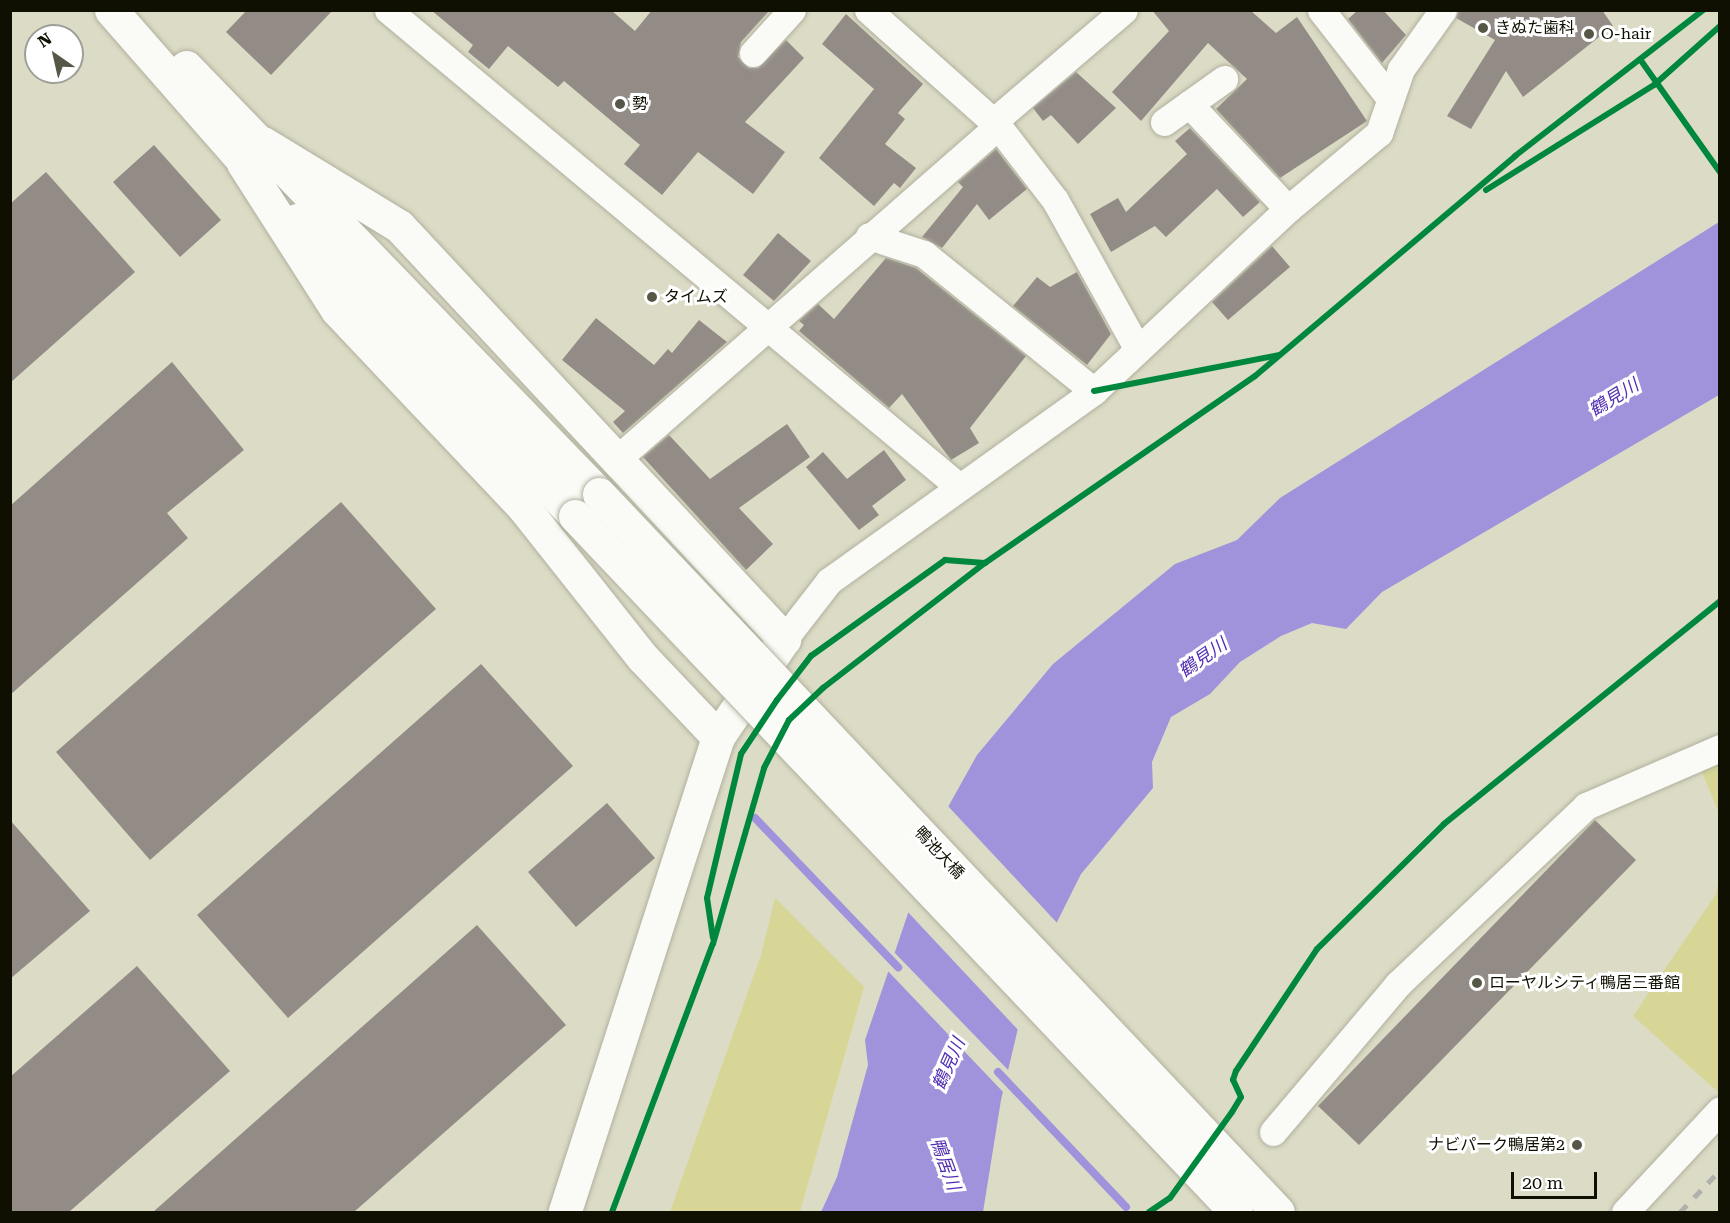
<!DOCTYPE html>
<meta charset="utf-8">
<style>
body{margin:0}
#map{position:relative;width:1730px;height:1223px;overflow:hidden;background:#dcdcc6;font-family:"Roboto Serif","Noto Sans JP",serif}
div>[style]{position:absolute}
.green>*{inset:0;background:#d7d696}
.water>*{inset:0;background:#a093db}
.pier>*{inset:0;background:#dcdcc6}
.stream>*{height:8px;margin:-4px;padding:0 4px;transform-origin:4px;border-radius:4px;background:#a093db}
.building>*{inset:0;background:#938c86}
.roads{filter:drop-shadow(0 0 2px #b0b09f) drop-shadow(0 0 2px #b0b09f)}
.minor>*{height:27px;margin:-13.5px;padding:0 13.5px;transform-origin:13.5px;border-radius:13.5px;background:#fafaf6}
.tertiary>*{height:33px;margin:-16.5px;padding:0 16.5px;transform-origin:16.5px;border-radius:16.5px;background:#fafaf6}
.rail>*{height:4.5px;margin-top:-2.25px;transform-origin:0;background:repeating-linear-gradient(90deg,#b1b1ac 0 10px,transparent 0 20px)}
.bridges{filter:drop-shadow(0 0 2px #b0b09f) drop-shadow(0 0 2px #b0b09f)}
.tertiary-bridge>*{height:33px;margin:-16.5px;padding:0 16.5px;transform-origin:16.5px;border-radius:16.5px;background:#fafaf6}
.cycleway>*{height:6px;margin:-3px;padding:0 3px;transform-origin:3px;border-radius:3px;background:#00873e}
.dots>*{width:16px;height:16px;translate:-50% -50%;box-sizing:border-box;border:3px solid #fff;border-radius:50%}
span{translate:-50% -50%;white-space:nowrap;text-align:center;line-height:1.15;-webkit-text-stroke:6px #fff;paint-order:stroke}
.poi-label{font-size:16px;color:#0f0f02}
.left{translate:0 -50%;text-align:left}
.right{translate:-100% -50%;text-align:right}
.street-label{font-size:16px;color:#0f0f02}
.water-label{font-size:18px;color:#532fb3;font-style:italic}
.frame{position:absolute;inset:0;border:12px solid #0f0f02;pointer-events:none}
.north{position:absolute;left:24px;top:24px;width:60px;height:60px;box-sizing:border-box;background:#fff;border:2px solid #9f9f9a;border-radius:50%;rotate:326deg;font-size:16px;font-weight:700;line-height:24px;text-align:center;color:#0f0f02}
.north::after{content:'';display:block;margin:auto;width:21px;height:27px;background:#575747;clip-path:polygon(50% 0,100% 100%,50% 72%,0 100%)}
.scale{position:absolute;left:1511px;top:1172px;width:86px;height:27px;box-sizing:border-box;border:3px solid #0f0f02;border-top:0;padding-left:8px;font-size:18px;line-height:21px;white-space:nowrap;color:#0f0f02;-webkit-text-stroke:4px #fff;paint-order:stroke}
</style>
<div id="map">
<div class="green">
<i style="clip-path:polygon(1719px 760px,1719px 814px,1701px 769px)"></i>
<i style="clip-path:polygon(1719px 875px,1720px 1092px,1719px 1093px,1633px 1016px,1716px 894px)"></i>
<i style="clip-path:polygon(775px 898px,864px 987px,800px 1212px,670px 1212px,761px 955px)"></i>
</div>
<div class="water">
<i style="clip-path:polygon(1719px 222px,1719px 395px,1382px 592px,1346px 629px,1312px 623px,1281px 636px,1240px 662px,1210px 694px,1171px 717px,1152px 762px,1153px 788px,1081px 874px,1047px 942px,1023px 1007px,1001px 1100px,983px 1212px,821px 1212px,837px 1177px,868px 1065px,865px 1040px,938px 825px,977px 755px,1053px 664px,1175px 564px,1237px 540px,1280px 498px)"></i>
</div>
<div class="pier">
<i style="clip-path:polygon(946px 804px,1059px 925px,1020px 1032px,906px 910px)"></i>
<i style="clip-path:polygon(892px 950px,1010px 1072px,1005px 1094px,886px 969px)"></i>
</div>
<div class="stream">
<i style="left:755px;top:818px;width:207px;rotate:46.2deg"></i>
<i style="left:998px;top:1072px;width:186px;rotate:46.5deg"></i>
</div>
<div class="building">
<i style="clip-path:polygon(247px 10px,333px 10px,271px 75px,226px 32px)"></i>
<i style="clip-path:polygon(431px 10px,611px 10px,635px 31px,652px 10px,770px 10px,741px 42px,738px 57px,749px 68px,758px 68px,786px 40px,804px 58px,745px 122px,785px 152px,753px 194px,698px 152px,662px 195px,624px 164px,640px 145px,564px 81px,558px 87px,508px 46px,489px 69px,468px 52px,473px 45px)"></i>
<i style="clip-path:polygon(1152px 10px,1250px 10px,1276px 33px,1297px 17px,1367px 121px,1280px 178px,1216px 109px,1247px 79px,1208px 43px,1141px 121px,1112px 92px,1169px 31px)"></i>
<i style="clip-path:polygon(1358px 10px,1383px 10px,1406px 35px,1382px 63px,1348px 19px)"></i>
<i style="clip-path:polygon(1459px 10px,1602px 10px,1613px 26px,1523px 97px,1506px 71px,1471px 129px,1447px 116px,1495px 40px,1456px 18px)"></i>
<i style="clip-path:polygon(846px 14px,923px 84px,898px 113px,905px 119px,885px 144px,916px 168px,900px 188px,894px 183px,874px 206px,819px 158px,874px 89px,822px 44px)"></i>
<i style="clip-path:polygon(1076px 72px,1116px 108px,1078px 144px,1051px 115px,1043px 121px,1033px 108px)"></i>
<i style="clip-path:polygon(1190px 128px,1260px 202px,1243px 217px,1217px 189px,1166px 237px,1155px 226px,1111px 252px,1090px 214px,1118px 198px,1126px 212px,1187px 154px,1175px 141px)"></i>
<i style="clip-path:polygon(154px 145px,221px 220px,180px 257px,113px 182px)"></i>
<i style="clip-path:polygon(996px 149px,1027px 189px,989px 220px,977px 204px,942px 248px,922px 237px,963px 187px,958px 182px)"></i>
<i style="clip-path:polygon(46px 172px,135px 272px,10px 383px,10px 204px)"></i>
<i style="clip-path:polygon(778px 233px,811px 261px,774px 301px,743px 275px)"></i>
<i style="clip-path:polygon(1272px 246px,1290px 267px,1228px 320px,1212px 302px)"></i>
<i style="clip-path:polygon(886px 258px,916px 268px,1026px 356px,970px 428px,979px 443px,951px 460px,902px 394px,889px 408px,799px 331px,804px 325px,799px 321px,818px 304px,834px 319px)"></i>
<i style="clip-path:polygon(1077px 272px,1111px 334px,1087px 365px,1013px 306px,1037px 277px,1050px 287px)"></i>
<i style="clip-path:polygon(596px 318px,654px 365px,668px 349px,672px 353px,699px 320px,727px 342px,623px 433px,613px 422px,625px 411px,562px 360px)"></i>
<i style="clip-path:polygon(172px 362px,244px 450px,167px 513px,188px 538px,10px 695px,10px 506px)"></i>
<i style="clip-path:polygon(787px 424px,810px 457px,739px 508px,773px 544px,746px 570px,643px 457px,669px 435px,710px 479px)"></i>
<i style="clip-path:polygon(884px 450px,906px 480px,872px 506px,879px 515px,859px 530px,806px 467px,823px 452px,847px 479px)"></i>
<i style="clip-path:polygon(341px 502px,436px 609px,150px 860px,56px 752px)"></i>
<i style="clip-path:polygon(481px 664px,573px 766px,288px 1018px,197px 915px)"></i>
<i style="clip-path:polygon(607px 803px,655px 858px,576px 927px,528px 872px)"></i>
<i style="clip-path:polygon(10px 820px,90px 911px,10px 979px)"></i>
<i style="clip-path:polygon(1595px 820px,1636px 860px,1359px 1145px,1318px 1106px)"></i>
<i style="clip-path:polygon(477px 925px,566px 1025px,354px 1212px,153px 1212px)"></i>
<i style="clip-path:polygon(137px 966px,230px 1071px,69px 1212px,10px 1212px,10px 1077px)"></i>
</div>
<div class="roads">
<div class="minor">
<i style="left:388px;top:10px;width:743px;rotate:39.86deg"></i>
<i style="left:868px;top:10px;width:174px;rotate:41.7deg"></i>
<i style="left:998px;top:126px;width:93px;rotate:52.4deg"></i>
<i style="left:1055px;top:200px;width:171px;rotate:61deg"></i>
<i style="left:1321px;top:10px;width:110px;rotate:52deg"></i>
<i style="left:753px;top:53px;width:58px;rotate:-47.8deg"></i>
<i style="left:1189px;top:104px;width:144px;rotate:46.7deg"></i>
<i style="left:993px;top:122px;width:172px;rotate:-40.5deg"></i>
<i style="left:1164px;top:122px;width:74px;rotate:-35.6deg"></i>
<i style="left:869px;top:236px;width:58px;rotate:18.1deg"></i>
<i style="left:924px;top:254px;width:218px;rotate:38.9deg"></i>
<i style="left:617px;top:459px;width:506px;rotate:-41.15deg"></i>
<i style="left:784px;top:639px;width:73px;rotate:-52.2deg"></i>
<i style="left:829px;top:581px;width:326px;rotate:-35.6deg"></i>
<i style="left:1094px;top:391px;width:266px;rotate:-43.2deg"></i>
<i style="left:1288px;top:209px;width:119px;rotate:-39.9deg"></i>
<i style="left:1379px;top:133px;width:68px;rotate:-71deg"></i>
<i style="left:1401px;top:69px;width:72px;rotate:-54.6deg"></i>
<i style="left:1273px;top:1132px;width:194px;rotate:-49.8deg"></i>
<i style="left:1398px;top:984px;width:259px;rotate:-43.4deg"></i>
<i style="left:1586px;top:806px;width:146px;rotate:-23.4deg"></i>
<i style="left:1625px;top:1212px;width:139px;rotate:-47deg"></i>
</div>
<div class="tertiary">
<i style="left:111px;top:10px;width:223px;rotate:48.8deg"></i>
<i style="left:186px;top:67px;width:594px;rotate:45.95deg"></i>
<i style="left:263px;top:143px;width:159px;rotate:31.4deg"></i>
<i style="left:399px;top:226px;width:565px;rotate:47.01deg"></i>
<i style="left:784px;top:639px;width:118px;rotate:124deg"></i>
<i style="left:718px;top:737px;width:499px;rotate:107.9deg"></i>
<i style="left:243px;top:163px;width:174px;rotate:57.4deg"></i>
<i style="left:337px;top:310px;width:272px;rotate:46.6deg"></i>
<i style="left:524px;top:508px;width:191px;rotate:51.6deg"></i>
<i style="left:643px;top:658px;width:109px;rotate:46.5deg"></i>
<i style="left:297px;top:220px;width:406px;rotate:46.8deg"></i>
</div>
</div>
<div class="rail">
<i style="left:1680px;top:1212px;width:58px;rotate:-46.4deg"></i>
</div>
<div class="bridges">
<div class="tertiary-bridge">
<i style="left:599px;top:494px;width:988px;rotate:46.6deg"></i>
<i style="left:575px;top:516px;width:960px;rotate:46.48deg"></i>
</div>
</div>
<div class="cycleway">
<i style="left:1642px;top:62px;width:135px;rotate:54.7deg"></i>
<i style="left:1486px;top:190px;width:198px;rotate:-32deg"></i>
<i style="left:1654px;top:85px;width:89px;rotate:-41.8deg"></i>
<i style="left:1094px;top:391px;width:188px;rotate:-11deg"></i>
<i style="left:713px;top:938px;width:40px;rotate:-98.5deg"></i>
<i style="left:707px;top:898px;width:148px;rotate:-76.7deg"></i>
<i style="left:741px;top:754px;width:65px;rotate:-56.3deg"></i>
<i style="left:777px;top:700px;width:56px;rotate:-52.3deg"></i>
<i style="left:811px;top:656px;width:165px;rotate:-35.6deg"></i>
<i style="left:945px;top:560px;width:40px;rotate:4.3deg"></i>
<i style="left:612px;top:1212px;width:286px;rotate:-69.4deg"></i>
<i style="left:713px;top:944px;width:183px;rotate:-73.8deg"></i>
<i style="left:764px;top:768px;width:54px;rotate:-62.5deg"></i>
<i style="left:789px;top:720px;width:47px;rotate:-43.3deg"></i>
<i style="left:823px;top:688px;width:205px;rotate:-37.7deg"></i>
<i style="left:985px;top:563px;width:328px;rotate:-34.7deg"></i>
<i style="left:1255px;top:376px;width:341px;rotate:-40.2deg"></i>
<i style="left:1515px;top:156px;width:238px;rotate:-37.8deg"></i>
<i style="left:1149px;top:1212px;width:25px;rotate:-34deg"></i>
<i style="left:1170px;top:1198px;width:106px;rotate:-54.2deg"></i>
<i style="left:1232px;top:1112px;width:17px;rotate:-59deg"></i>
<i style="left:1241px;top:1097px;width:19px;rotate:-115deg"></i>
<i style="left:1233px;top:1080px;width:9px;rotate:-72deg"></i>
<i style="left:1236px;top:1071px;width:146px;rotate:-56.4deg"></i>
<i style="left:1317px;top:949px;width:178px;rotate:-44.5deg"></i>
<i style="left:1444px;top:824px;width:355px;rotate:-38.9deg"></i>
</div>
<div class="dots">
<i style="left:1483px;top:28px;background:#575747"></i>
<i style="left:1589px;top:34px;background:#575747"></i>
<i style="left:620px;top:104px;background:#575747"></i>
<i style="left:652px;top:297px;background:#575747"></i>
<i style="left:1477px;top:983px;background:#575747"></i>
<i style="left:1577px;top:1145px;background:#575747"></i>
</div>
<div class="poi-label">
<span class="left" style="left:1495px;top:28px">きぬた歯科</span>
<span class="left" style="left:1601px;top:34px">O-hair</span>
<span class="left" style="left:632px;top:104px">勢</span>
<span class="left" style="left:664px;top:297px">タイムズ</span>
<span class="left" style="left:1489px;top:983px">ローヤルシティ鴨居三番館</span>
<span class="right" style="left:1565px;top:1145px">ナビパーク鴨居第2</span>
</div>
<div class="street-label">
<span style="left:939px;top:853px;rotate:47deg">鴨池大橋</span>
</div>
<div class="water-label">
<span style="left:1614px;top:398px;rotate:-32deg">鶴見川</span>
<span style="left:1203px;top:658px;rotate:-35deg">鶴見川</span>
<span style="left:949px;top:1064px;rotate:-66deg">鶴見川</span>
<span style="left:945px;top:1164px;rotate:70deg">鴨居川</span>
</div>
<div class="frame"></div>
<div class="north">N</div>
<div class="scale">20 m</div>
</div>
